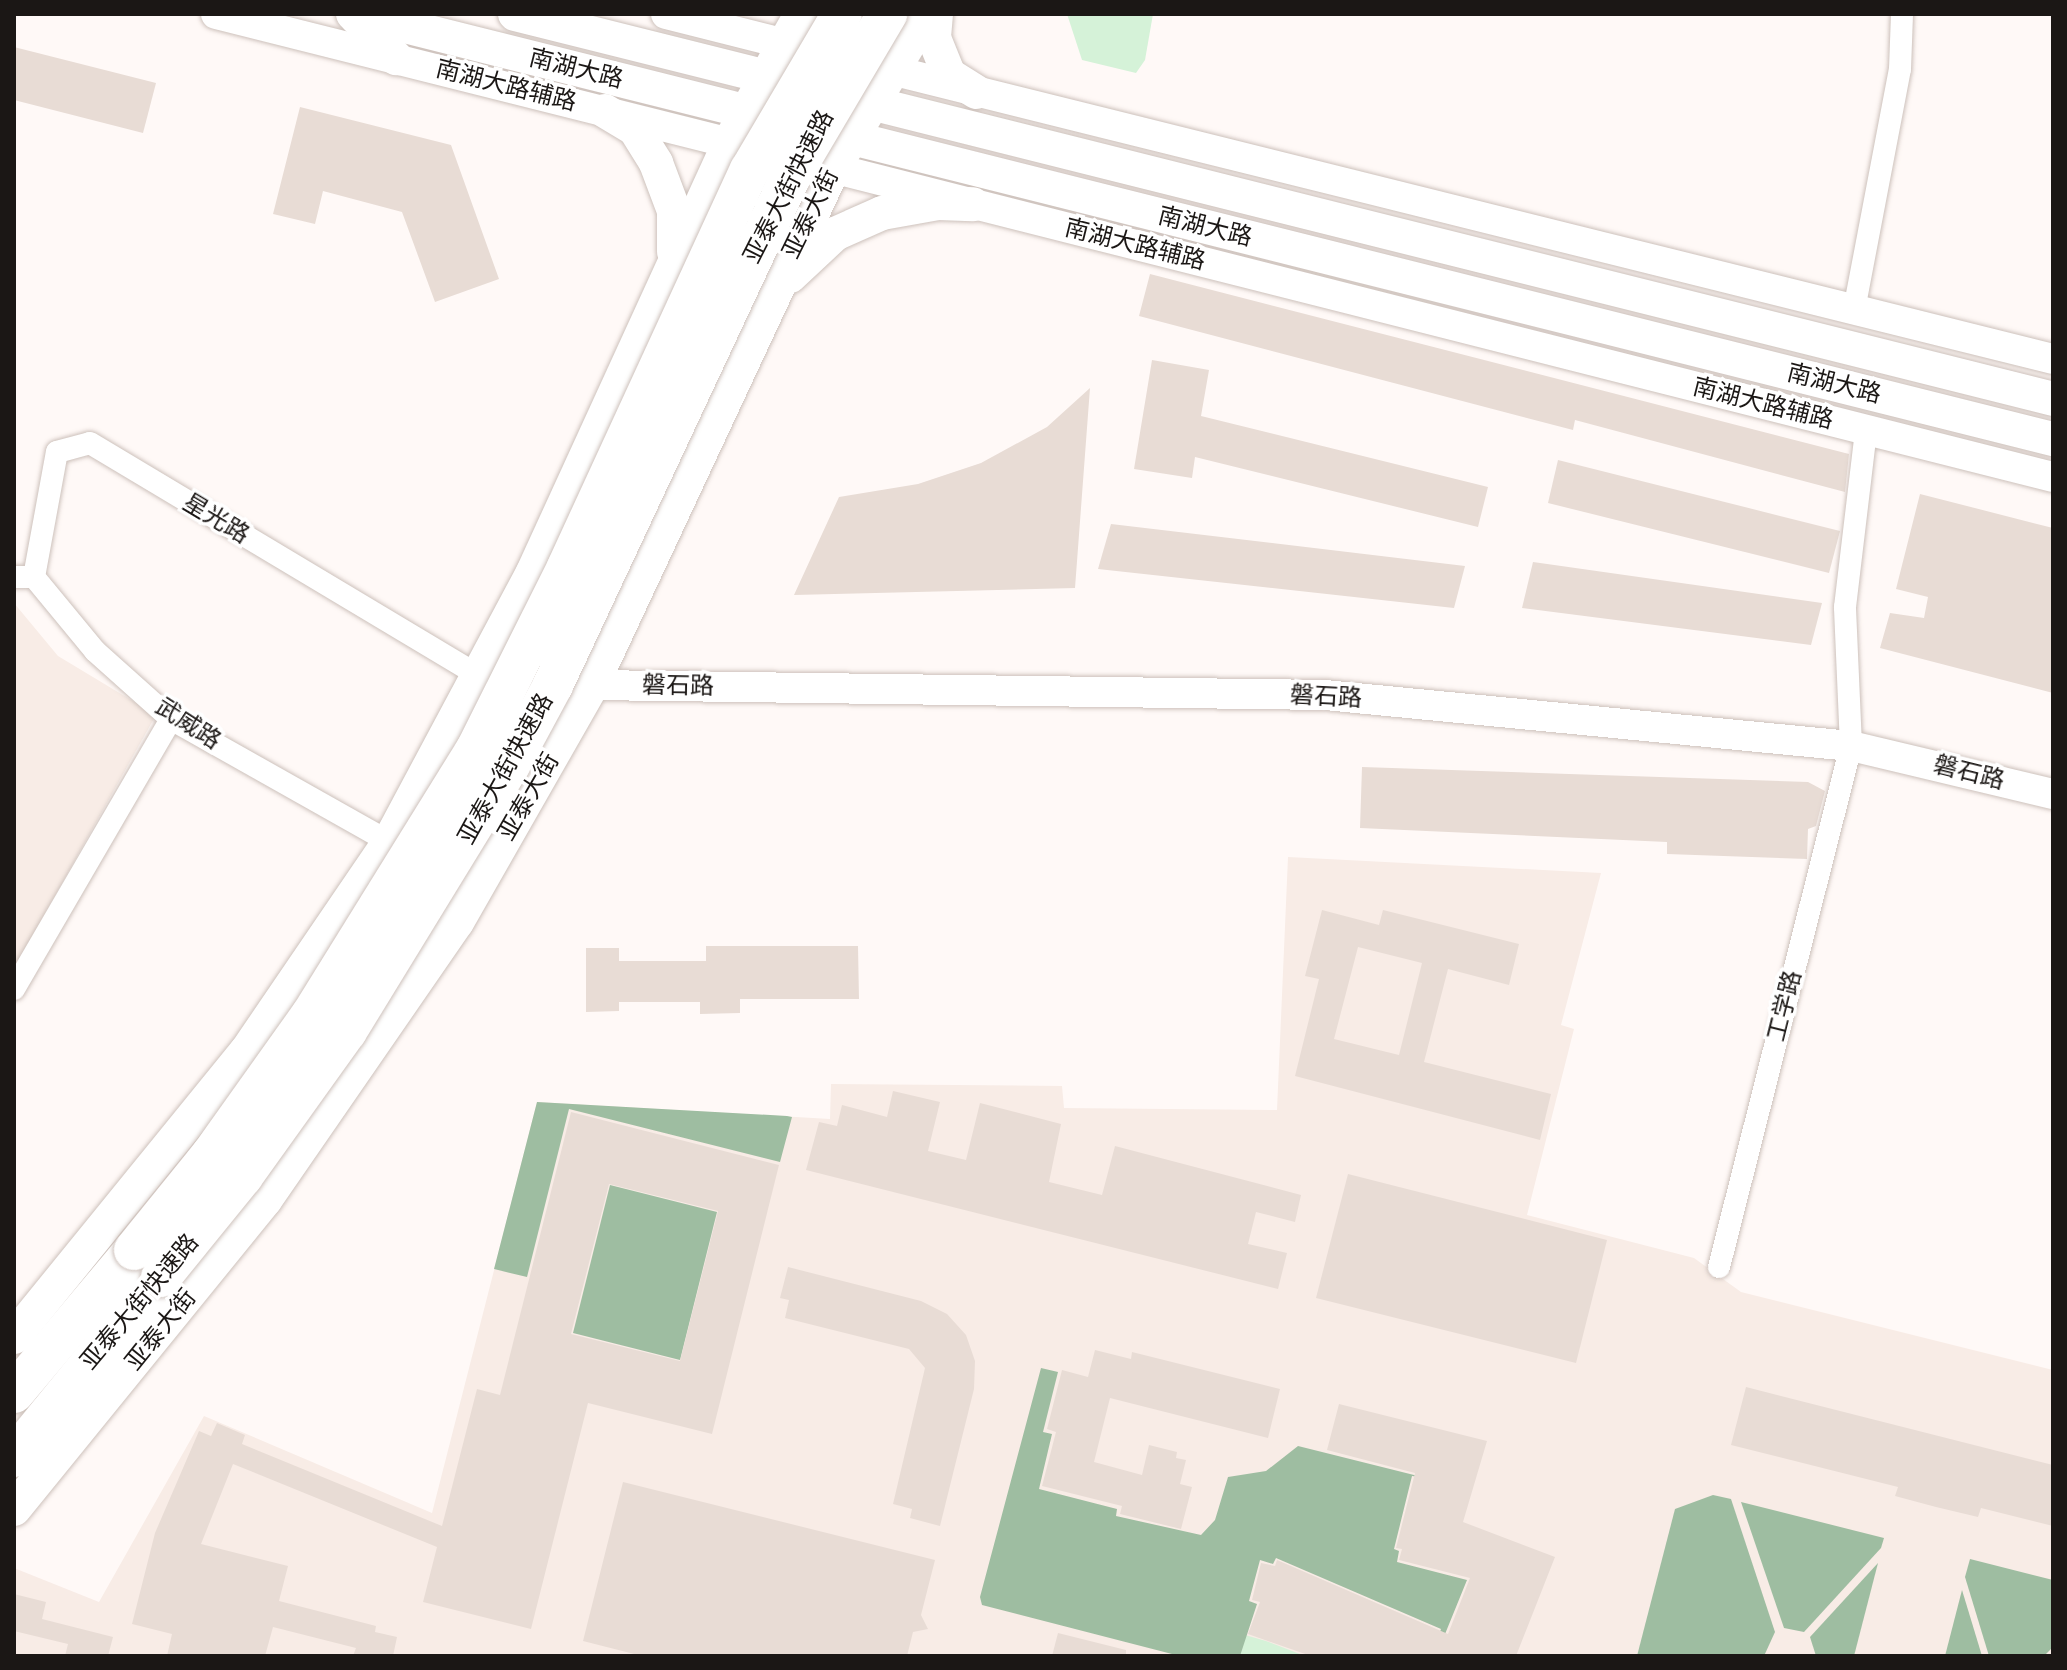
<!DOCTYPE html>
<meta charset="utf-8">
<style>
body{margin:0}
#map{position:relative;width:2067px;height:1670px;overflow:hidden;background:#fff9f7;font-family:"DejaVu Sans","Noto Sans SC",sans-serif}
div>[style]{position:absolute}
.built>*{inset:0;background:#f8ece6}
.green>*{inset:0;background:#d5f2d8}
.forest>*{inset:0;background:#9ebda1}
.building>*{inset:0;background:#e8dcd5}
.roads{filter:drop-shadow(0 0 2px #cdc1bb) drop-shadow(0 0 2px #cdc1bb)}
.street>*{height:22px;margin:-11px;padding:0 11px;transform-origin:11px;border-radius:11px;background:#fff}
.secondary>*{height:30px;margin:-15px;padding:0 15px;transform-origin:15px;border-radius:15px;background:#fff}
.primary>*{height:34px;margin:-17px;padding:0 17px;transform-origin:17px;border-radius:17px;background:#fff}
.highway>*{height:40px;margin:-20px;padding:0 20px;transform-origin:20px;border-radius:20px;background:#fff}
.bridges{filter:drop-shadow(0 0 2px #cdc1bb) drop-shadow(0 0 2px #cdc1bb)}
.highway-bridge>*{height:40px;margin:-20px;padding:0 20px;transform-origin:20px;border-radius:20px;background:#fff}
span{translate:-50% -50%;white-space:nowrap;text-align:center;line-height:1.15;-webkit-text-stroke:7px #fff;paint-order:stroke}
.street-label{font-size:24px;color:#1b1715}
.frame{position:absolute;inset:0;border:16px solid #1b1715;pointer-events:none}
</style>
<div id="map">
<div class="built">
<i style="clip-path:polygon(14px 603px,58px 656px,156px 715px,14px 969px)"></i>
<i style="clip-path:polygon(1288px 857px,1601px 873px,1561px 1025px,1574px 1029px,1527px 1215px,1694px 1258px,1741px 1292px,2053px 1370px,2053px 1656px,14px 1656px,14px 1568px,99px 1602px,204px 1416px,432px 1513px,537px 1102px,830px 1119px,831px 1084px,1062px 1086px,1064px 1108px,1277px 1110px)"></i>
</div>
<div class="green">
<i style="clip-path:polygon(1067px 14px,1153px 14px,1145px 60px,1136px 73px,1082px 60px)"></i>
<i style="clip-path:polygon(1245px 1635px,1266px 1641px,1305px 1656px,1240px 1656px)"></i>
</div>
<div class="forest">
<i style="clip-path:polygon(537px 1102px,787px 1116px,792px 1117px,780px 1162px,569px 1109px,527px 1277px,494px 1269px)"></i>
<i style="clip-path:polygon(610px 1185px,717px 1212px,680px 1360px,573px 1333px)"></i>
<i style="clip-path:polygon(1041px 1368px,1058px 1372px,1043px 1432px,1052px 1434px,1039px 1489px,1117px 1509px,1116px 1516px,1201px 1535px,1215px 1520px,1228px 1477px,1266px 1471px,1298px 1446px,1426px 1478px,1412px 1476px,1394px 1549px,1399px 1551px,1397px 1562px,1467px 1580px,1443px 1639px,1438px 1637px,1441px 1629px,1276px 1558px,1273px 1564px,1260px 1560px,1249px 1601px,1257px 1604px,1240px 1656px,1172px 1654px,982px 1605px,980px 1597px)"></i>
<i style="clip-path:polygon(1713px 1495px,1731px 1499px,1775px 1632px,1764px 1656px,1637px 1656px,1675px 1509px)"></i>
<i style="clip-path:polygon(1741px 1502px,1884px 1538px,1881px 1548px,1804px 1632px,1784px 1628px)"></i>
<i style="clip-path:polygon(1970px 1559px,2053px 1580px,2053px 1647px,2044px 1656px,1989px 1656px,1965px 1577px)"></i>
<i style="clip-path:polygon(1878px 1563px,1854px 1656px,1816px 1656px,1810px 1637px)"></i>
<i style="clip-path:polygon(1962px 1590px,1982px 1656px,1945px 1656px)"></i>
</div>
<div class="building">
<i style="clip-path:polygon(14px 47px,156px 83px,143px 133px,14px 100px)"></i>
<i style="clip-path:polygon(300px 107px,451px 145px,499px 279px,435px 302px,402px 212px,323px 191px,315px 224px,273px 214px)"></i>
<i style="clip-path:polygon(1150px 274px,1849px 454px,1845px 492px,1575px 420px,1573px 430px,1139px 316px)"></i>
<i style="clip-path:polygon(1152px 360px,1209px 370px,1201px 416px,1488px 487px,1478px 527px,1195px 457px,1192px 478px,1134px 469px)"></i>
<i style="clip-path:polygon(1090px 388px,1075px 588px,794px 595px,839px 497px,918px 484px,981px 463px,1047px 427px)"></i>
<i style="clip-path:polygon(1558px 460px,1840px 531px,1829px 573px,1548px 503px)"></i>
<i style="clip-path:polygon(1920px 494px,2053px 528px,2053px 693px,1880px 648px,1890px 613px,1924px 618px,1928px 597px,1896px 589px)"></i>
<i style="clip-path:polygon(1111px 524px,1465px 566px,1454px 608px,1098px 569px)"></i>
<i style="clip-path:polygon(1533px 562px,1822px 603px,1811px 645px,1522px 608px)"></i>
<i style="clip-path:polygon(1362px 767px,1808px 782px,1825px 791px,1816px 826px,1808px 829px,1807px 859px,1667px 854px,1667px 842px,1360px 828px)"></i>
<i style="clip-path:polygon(evenodd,1322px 910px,1379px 925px,1383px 910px,1519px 944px,1509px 985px,1448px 969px,1424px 1062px,1551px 1094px,1540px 1140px,1295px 1076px,1319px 979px,1305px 976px,1322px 910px,1358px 947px,1422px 963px,1399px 1055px,1334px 1039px,1358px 947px)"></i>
<i style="clip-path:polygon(706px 946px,858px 946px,859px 999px,740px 999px,740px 1013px,700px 1014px,700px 1002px,619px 1002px,619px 1011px,586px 1012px,586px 948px,619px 948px,619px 961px,706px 961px)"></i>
<i style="clip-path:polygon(893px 1091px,940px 1102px,928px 1151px,966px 1160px,980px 1103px,1061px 1124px,1049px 1182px,1102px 1195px,1115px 1146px,1301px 1195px,1295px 1222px,1256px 1212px,1248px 1244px,1287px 1253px,1278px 1289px,806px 1170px,819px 1122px,837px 1126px,842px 1105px,887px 1117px)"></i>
<i style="clip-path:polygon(evenodd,571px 1112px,779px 1165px,712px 1434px,588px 1403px,531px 1629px,423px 1602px,437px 1547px,233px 1464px,201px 1544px,288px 1566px,279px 1601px,376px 1626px,375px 1632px,397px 1637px,393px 1656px,353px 1656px,356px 1648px,273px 1627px,265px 1656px,167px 1656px,172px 1634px,132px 1624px,155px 1533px,199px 1431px,211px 1436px,217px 1423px,245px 1435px,242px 1444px,442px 1526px,477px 1389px,500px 1395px,571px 1112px,609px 1184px,718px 1211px,680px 1361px,571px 1334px,609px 1184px)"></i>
<i style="clip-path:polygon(1348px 1174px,1607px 1240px,1576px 1363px,1316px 1298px)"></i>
<i style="clip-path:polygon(788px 1267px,921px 1301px,947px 1314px,966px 1335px,975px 1361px,974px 1389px,940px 1526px,910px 1518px,912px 1509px,893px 1504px,925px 1368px,909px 1349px,785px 1318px,789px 1300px,780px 1298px)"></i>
<i style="clip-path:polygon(1095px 1350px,1131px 1359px,1132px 1352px,1280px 1389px,1268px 1438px,1110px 1398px,1094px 1462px,1142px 1475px,1149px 1445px,1177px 1452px,1176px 1458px,1186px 1460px,1180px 1484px,1192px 1487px,1181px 1529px,1120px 1514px,1122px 1506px,1042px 1486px,1056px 1432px,1047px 1429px,1062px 1370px,1088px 1377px)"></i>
<i style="clip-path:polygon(1746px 1387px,2053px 1465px,2053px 1526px,1981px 1508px,1978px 1517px,1936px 1507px,1895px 1496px,1898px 1487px,1731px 1445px)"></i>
<i style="clip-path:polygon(1339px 1404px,1487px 1441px,1463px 1522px,1555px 1557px,1516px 1656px,1311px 1656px,1248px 1634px,1260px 1602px,1252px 1600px,1261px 1563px,1275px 1566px,1277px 1560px,1448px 1634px,1470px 1578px,1399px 1560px,1402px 1549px,1396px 1548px,1415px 1473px,1327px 1450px)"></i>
<i style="clip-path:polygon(623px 1482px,935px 1560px,921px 1615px,928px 1629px,913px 1632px,907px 1656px,642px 1656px,583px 1641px)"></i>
<i style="clip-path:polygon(14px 1594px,46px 1602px,42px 1619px,113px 1637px,108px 1656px,65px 1656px,68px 1644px,14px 1631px)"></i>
<i style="clip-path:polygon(1058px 1633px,1126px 1650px,1126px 1656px,1052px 1656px)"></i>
</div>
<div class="roads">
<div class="street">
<i style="left:1854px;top:310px;width:245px;rotate:-79.2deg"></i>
<i style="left:1900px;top:69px;width:55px;rotate:-87.9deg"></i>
<i style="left:14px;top:577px;width:20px"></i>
<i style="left:34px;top:577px;width:96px;rotate:50.5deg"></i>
<i style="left:95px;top:651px;width:102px;rotate:41.8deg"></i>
<i style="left:171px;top:719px;width:250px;rotate:29.4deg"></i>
<i style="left:34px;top:577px;width:127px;rotate:-79.6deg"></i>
<i style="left:57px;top:452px;width:34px;rotate:-15deg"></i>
<i style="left:90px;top:443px;width:454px;rotate:30.9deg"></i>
<i style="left:14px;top:989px;width:312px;rotate:-59.8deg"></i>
<i style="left:1719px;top:1267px;width:537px;rotate:-75.78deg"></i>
<i style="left:1851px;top:746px;width:139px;rotate:-92.5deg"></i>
<i style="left:1845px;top:607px;width:178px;rotate:-83.2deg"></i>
</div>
<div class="secondary">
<i style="left:216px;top:14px;width:551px;rotate:14.09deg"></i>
<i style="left:666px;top:14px;width:143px;rotate:14.1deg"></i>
<i style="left:871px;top:65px;width:1218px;rotate:13.97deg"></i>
<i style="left:812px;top:163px;width:1280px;rotate:14.2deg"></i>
<i style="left:592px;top:685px;width:733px;rotate:0.78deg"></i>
<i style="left:1325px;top:695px;width:528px;rotate:5.54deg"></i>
<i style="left:1851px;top:746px;width:208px;rotate:13.4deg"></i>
</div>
<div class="primary">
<i style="left:353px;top:14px;width:62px;rotate:45.7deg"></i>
<i style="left:357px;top:14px;width:1748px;rotate:14.07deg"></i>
<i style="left:515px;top:14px;width:1585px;rotate:14.05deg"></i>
<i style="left:936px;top:14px;width:24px;rotate:95deg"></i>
<i style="left:934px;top:38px;width:40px;rotate:68deg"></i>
<i style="left:949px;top:75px;width:32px;rotate:32deg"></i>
<i style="left:605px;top:111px;width:35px;rotate:31deg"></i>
<i style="left:635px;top:129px;width:40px;rotate:58deg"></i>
<i style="left:656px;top:163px;width:51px;rotate:69.4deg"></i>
<i style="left:674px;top:211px;width:41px;rotate:90deg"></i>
<i style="left:790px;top:276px;width:62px;rotate:-43deg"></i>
<i style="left:835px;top:234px;width:51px;rotate:-24.1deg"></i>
<i style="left:882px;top:213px;width:57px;rotate:-10.1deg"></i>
<i style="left:938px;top:203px;width:35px;rotate:2deg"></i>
<i style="left:14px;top:1337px;width:367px;rotate:-50.9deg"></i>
<i style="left:246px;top:1052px;width:254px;rotate:-55.7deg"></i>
<i style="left:389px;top:842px;width:306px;rotate:-61.9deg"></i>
<i style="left:533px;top:572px;width:472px;rotate:-65.4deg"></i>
<i style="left:729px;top:143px;width:148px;rotate:-60.8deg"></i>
<i style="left:14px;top:1509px;width:398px;rotate:-50.9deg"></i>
<i style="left:265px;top:1200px;width:338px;rotate:-55.4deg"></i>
<i style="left:457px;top:922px;width:273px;rotate:-60.3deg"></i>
<i style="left:592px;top:685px;width:570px;rotate:-64.96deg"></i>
<i style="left:833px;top:169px;width:181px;rotate:-58.8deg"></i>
</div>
<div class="highway">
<i style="left:14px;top:1393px;width:187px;rotate:-50deg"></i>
<i style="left:14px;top:1457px;width:232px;rotate:-50.8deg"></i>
</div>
</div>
<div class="bridges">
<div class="highway-bridge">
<i style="left:134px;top:1250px;width:122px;rotate:-51deg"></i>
<i style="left:211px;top:1155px;width:172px;rotate:-54.5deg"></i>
<i style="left:311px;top:1015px;width:313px;rotate:-58.2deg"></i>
<i style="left:476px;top:749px;width:203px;rotate:-63.4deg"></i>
<i style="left:567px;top:567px;width:437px;rotate:-65.3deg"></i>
<i style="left:750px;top:170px;width:181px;rotate:-59.5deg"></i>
<i style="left:161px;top:1277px;width:130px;rotate:-50.9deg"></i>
<i style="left:243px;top:1176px;width:178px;rotate:-54.4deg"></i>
<i style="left:347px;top:1031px;width:312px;rotate:-58.5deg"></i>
<i style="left:510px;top:765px;width:91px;rotate:-61.7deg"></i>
<i style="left:553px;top:685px;width:557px;rotate:-64.95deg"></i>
<i style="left:789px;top:180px;width:193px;rotate:-59.4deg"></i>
</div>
</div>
<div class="street-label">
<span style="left:576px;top:69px;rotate:14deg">南湖大路</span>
<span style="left:506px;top:86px;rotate:14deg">南湖大路辅路</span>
<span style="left:789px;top:187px;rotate:-63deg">亚泰大街快速路</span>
<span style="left:811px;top:214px;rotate:-64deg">亚泰大街</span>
<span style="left:1205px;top:227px;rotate:14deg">南湖大路</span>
<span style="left:1135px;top:245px;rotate:14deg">南湖大路辅路</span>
<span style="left:1834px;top:384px;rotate:14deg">南湖大路</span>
<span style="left:1763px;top:404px;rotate:14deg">南湖大路辅路</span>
<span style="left:216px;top:519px;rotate:31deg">星光路</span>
<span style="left:678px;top:686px;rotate:1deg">磐石路</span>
<span style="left:1326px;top:697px;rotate:3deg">磐石路</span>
<span style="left:188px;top:724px;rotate:33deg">武威路</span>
<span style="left:506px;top:769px;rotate:-61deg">亚泰大街快速路</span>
<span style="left:1969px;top:773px;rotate:14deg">磐石路</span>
<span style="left:529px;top:797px;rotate:-60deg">亚泰大街</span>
<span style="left:1785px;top:1006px;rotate:-76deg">工学路</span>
<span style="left:140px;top:1302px;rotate:-50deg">亚泰大街快速路</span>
<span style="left:161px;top:1330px;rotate:-51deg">亚泰大街</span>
</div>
<div class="frame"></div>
</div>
